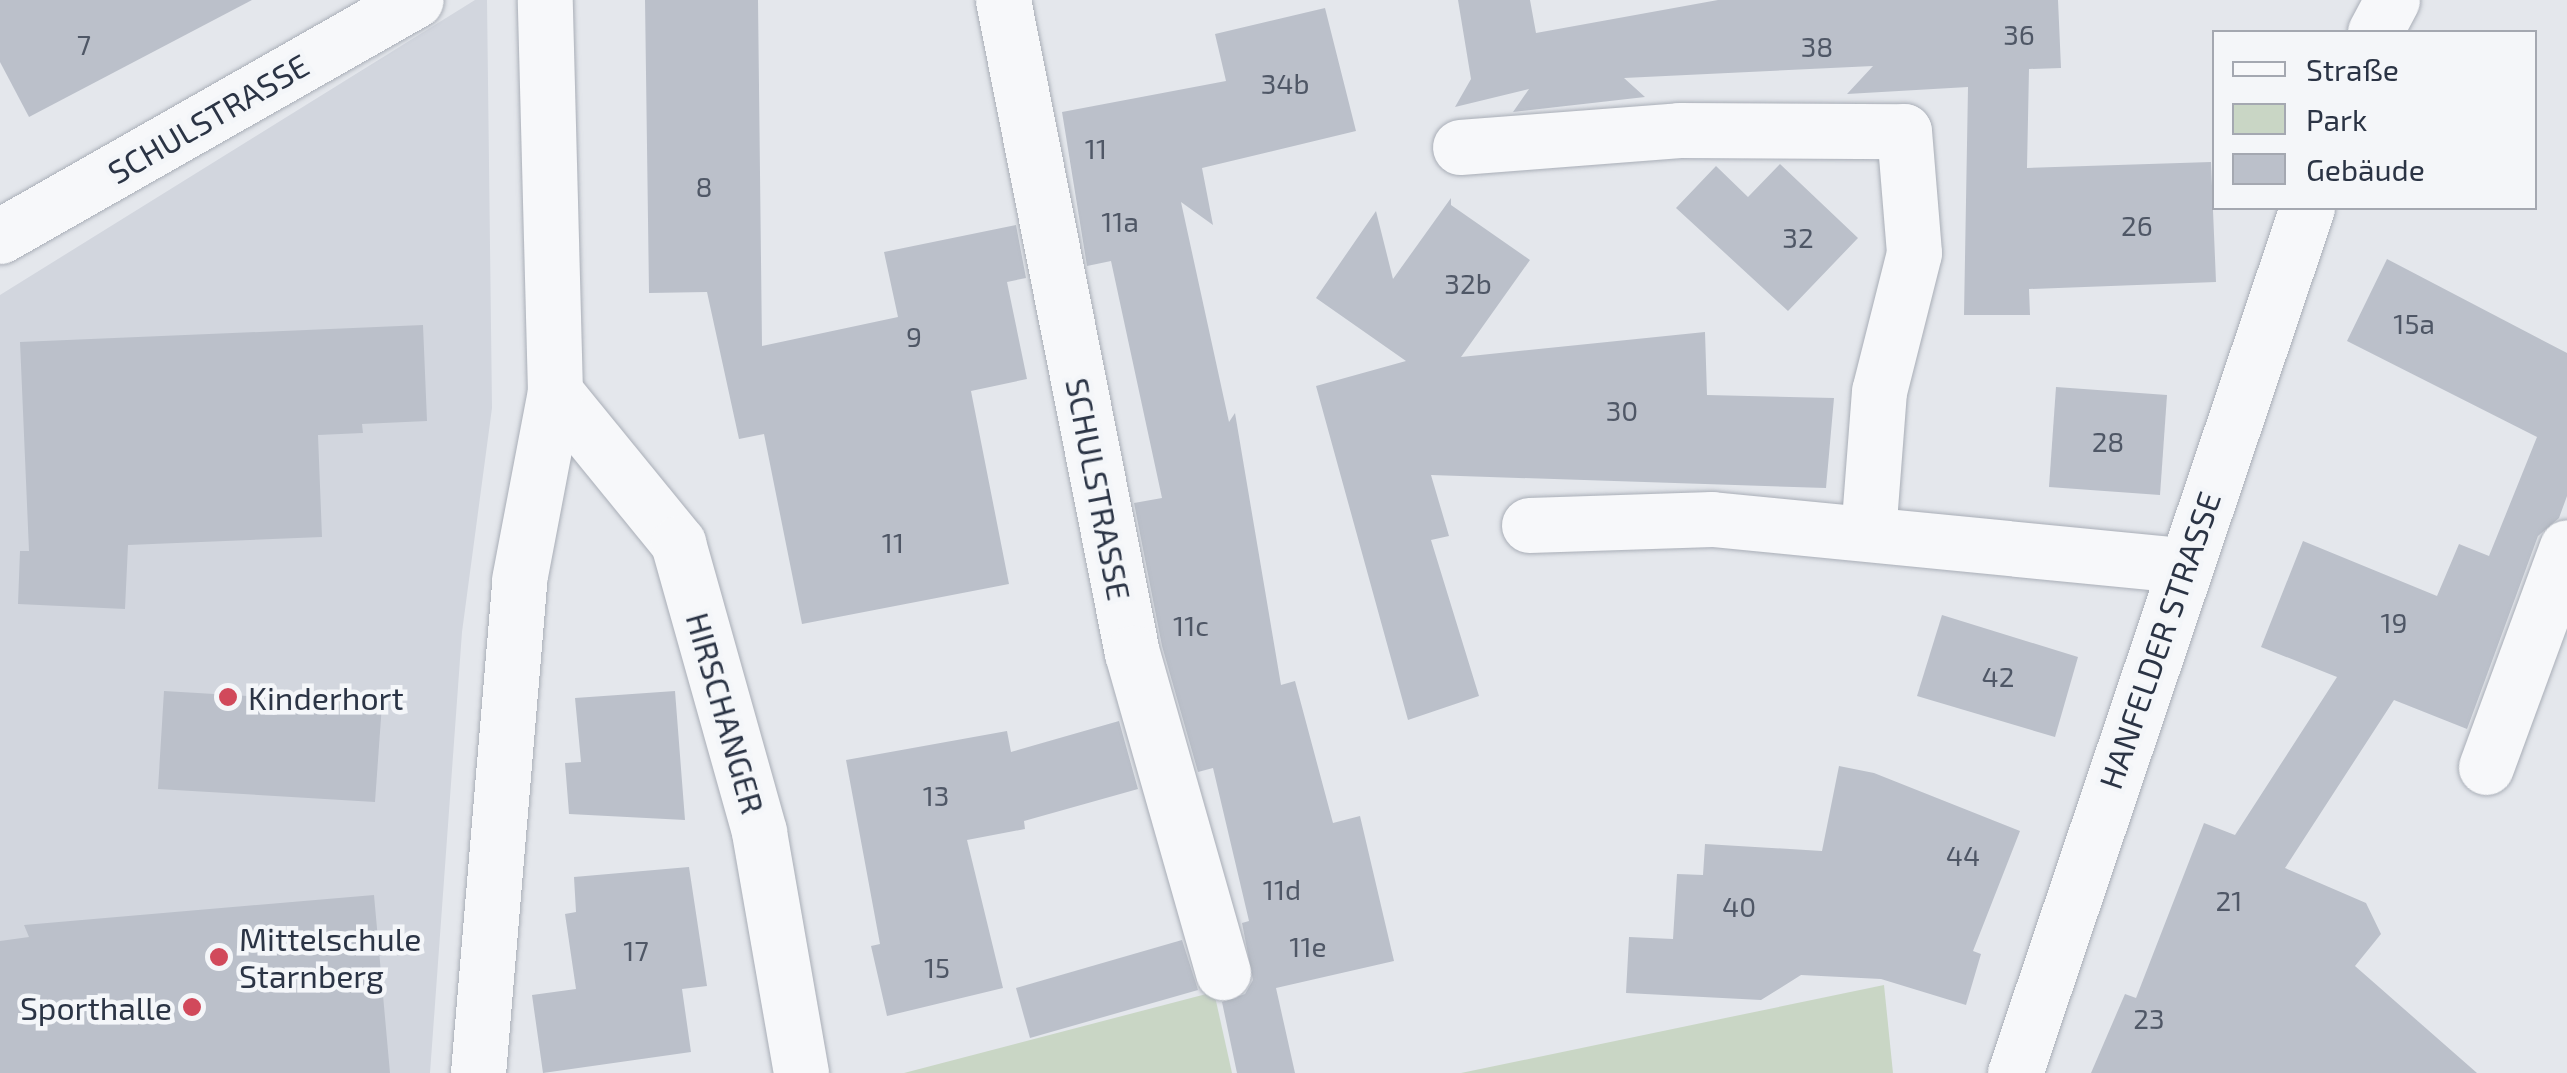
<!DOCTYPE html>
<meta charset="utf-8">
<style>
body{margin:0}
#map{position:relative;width:2567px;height:1073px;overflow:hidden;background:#e4e7ec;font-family:"Exo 2",sans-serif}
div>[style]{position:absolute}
.built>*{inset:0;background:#d2d6de}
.green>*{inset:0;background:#c9d6c5}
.building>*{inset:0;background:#bbc0ca}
.roads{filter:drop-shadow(0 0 2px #a9aeb7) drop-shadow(0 0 2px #a9aeb7)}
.minor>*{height:55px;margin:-27.5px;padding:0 27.5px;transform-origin:27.5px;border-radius:27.5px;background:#f7f8fa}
.dots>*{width:28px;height:28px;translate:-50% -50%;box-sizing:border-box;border:5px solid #f4f6f9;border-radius:50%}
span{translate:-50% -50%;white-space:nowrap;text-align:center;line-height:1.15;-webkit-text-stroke:9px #f4f6f9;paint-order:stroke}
.number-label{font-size:28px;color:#4f5766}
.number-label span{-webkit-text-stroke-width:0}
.street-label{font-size:32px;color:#2b3445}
.poi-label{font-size:32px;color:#2b3445}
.left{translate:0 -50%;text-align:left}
.right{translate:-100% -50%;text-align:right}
.legend{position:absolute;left:2212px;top:30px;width:325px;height:180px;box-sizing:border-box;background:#f4f6f9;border:2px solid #a4a8b1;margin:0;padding:12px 18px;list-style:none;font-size:30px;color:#2b3445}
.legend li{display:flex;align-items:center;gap:20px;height:50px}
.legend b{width:50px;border:2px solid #a4a8b1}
</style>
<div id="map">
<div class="built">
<i style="clip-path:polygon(475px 0,487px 0,492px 408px,462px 632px,430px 1073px,0 1073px,0 295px)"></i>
</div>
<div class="green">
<i style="clip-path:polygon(1884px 985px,1893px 1073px,1461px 1073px)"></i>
<i style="clip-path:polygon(1214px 992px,1232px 1073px,904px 1073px)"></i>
</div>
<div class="building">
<i style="clip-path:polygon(0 0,252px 0,29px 117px,0 62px)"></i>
<i style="clip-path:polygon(645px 0,758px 0,762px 346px,898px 317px,884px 252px,1016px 225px,1026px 278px,1007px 282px,1027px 379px,971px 391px,1009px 584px,802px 624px,764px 434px,739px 439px,707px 292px,649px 293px)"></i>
<i style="clip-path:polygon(1458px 0,1530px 0,1536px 33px,1718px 0,2058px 0,2061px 68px,2029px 69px,2027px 168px,2211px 162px,2216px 282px,2029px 289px,2030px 315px,1964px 315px,1968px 87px,1847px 94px,1873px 66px,1624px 78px,1645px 97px,1513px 112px,1529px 89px,1455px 107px,1471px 79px)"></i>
<i style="clip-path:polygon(1325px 8px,1356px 131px,1202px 168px,1213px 225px,1181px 202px,1229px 422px,1235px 413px,1281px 685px,1295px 681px,1333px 823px,1360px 816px,1394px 961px,1276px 988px,1295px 1073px,1237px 1073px,1222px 1002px,1245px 994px,1253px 980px,1242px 923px,1249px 921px,1213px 768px,1198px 772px,1162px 646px,1134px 503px,1162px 498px,1111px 261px,1087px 266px,1062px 112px,1226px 81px,1215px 34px)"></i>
<i style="clip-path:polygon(1780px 164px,1858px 238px,1788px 311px,1676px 208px,1716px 166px,1748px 197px)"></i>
<i style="clip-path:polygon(1451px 198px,1451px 205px,1530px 260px,1461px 357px,1705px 332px,1707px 395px,1834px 398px,1826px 488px,1431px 475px,1449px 536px,1431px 540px,1479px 696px,1408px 720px,1316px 386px,1406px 361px,1316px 298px,1376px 211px,1393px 279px)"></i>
<i style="clip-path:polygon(2387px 259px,2567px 353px,2567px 496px,2559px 518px,2538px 536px,2467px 729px,2394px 700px,2285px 868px,2366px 903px,2381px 934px,2355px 966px,2477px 1073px,2091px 1073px,2125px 994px,2136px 998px,2204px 823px,2235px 835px,2337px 677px,2261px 647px,2303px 541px,2437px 596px,2459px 544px,2489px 556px,2537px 437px,2347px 341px)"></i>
<i style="clip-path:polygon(423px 325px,427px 421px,362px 424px,363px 433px,318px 435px,322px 537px,128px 545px,125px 609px,18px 604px,20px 551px,29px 551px,20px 342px)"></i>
<i style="clip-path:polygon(2056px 387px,2167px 395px,2160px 495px,2049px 487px)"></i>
<i style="clip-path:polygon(1942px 615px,2078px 657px,2055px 737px,1917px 696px)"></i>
<i style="clip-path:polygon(164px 691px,382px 704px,375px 802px,158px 789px)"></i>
<i style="clip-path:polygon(675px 691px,685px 820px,569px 814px,565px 763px,581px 762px,575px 698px)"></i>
<i style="clip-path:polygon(1119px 721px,1138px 789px,1024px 821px,1025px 829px,967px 840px,1003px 988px,887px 1016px,871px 946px,880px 944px,846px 760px,1007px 731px,1011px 752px)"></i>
<i style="clip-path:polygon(1839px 766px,1874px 773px,2020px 831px,1973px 951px,1981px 954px,1966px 1005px,1881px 979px,1801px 975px,1761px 1000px,1626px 993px,1629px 937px,1673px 939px,1677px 874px,1703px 875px,1705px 844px,1822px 851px)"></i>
<i style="clip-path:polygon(689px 867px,707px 986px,682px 989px,691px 1052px,543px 1073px,532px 995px,576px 989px,565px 914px,576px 912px,574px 877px)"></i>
<i style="clip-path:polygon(374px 895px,390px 1073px,0 1073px,0 941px,29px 937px,24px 925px)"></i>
<i style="clip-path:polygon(1182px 940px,1198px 990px,1030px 1038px,1016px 988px)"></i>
</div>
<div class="roads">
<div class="minor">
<i style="left:1003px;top:0;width:666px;rotate:78.83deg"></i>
<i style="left:1132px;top:653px;width:332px;rotate:74.1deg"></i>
<i style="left:2375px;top:32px;width:36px;rotate:-62deg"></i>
<i style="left:1460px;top:147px;width:220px;rotate:-4.4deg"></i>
<i style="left:1679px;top:130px;width:225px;rotate:0.3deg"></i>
<i style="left:1904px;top:131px;width:122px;rotate:85.3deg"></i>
<i style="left:1914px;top:253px;width:142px;rotate:104.2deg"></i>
<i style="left:1879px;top:391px;width:142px;rotate:94.4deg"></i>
<i style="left:0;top:236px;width:478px;rotate:-29.6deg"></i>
<i style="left:555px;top:392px;width:195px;rotate:50.8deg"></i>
<i style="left:678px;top:543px;width:300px;rotate:74.3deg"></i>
<i style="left:759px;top:832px;width:245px;rotate:80.1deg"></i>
<i style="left:1529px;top:525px;width:183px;rotate:-1.9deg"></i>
<i style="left:1712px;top:519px;width:475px;rotate:5.6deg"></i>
<i style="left:2486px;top:767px;width:234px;rotate:-69.8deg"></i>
<i style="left:478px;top:1073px;width:495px;rotate:-85.2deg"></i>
<i style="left:519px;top:580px;width:191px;rotate:-79.2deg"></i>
<i style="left:555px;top:392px;width:392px;rotate:-91.5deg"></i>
<i style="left:2015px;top:1073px;width:913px;rotate:-71.35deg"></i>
</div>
</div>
<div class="dots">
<i style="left:228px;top:697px;background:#d1495b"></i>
<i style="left:219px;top:957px;background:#d1495b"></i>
<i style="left:192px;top:1007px;background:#d1495b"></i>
</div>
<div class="number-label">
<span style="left:2019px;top:34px">36</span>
<span style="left:84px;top:44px">7</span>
<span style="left:1817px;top:46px">38</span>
<span style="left:1285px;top:83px">34b</span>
<span style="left:1096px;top:148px">11</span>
<span style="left:704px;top:186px">8</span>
<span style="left:1120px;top:221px">11a</span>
<span style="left:2137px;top:225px">26</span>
<span style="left:1798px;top:237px">32</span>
<span style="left:1468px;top:283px">32b</span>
<span style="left:2414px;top:323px">15a</span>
<span style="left:914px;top:336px">9</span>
<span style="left:1622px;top:410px">30</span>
<span style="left:2108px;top:441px">28</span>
<span style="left:893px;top:542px">11</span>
<span style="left:2394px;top:622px">19</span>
<span style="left:1191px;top:625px">11c</span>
<span style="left:1998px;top:676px">42</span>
<span style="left:936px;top:795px">13</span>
<span style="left:1963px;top:855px">44</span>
<span style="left:1282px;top:889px">11d</span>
<span style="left:2229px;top:900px">21</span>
<span style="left:1739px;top:906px">40</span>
<span style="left:1308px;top:946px">11e</span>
<span style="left:636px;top:950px">17</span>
<span style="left:937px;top:967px">15</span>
<span style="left:2149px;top:1018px">23</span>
</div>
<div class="street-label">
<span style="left:208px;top:118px;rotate:-30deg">SCHULSTRASSE</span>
<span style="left:1099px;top:489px;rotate:79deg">SCHULSTRASSE</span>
<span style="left:2159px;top:640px;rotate:-71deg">HANFELDER STRASSE</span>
<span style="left:726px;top:713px;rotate:74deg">HIRSCHANGER</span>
</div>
<div class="poi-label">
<span class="left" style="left:248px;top:697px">Kinderhort</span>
<span class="left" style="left:239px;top:957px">Mittelschule<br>Starnberg</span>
<span class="right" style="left:172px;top:1007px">Sporthalle</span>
</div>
<ul class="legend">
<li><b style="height:12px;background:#f7f8fa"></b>Straße</li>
<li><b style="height:28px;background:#c9d6c5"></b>Park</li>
<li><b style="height:28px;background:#bbc0ca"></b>Gebäude</li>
</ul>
</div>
